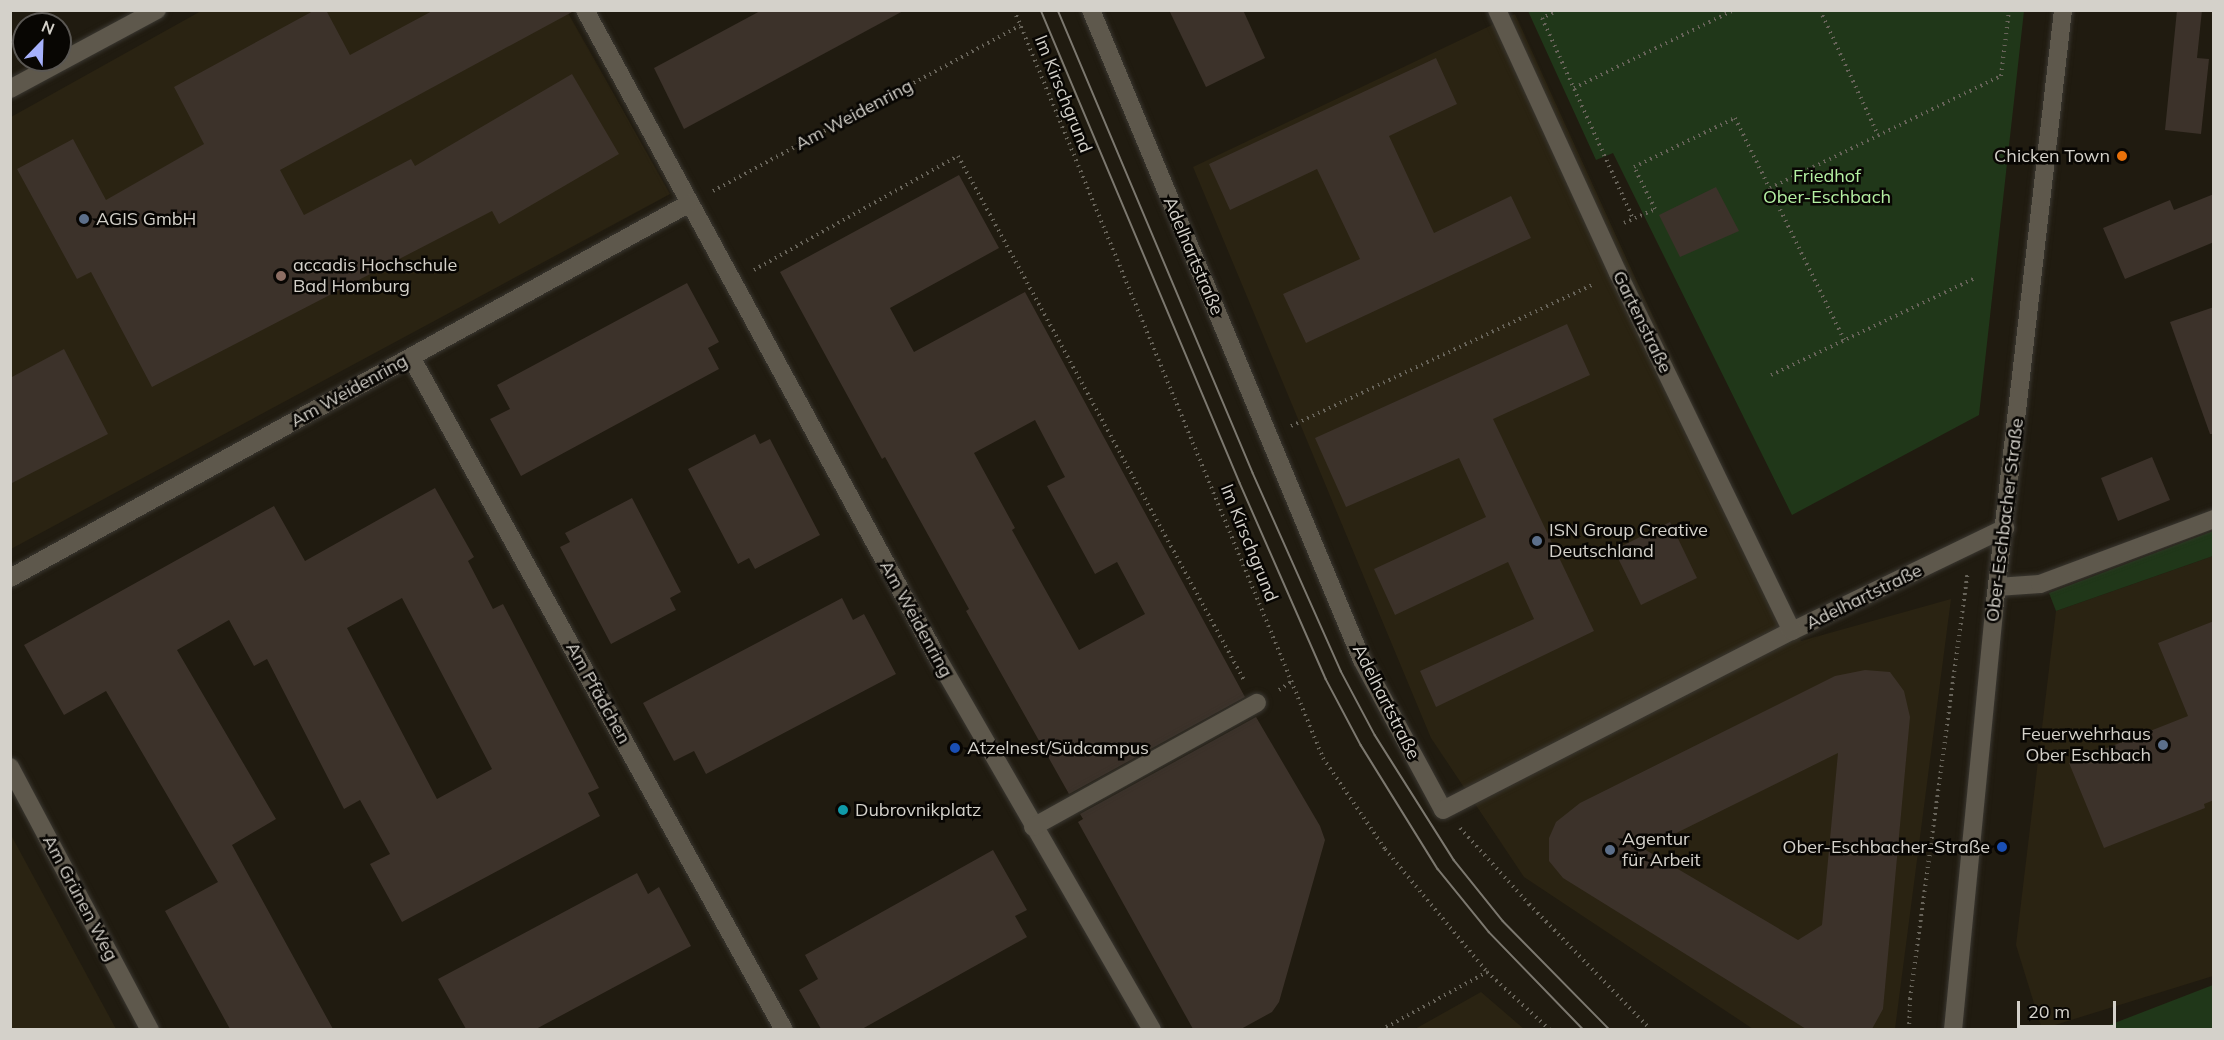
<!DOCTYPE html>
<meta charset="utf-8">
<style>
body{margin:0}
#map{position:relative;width:2224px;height:1040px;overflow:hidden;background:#201b10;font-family:Mulish,sans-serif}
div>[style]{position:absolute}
.built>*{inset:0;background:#2a2312}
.green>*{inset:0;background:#203719}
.building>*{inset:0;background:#3c322a}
.path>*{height:4px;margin-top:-2px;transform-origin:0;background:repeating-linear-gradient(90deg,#68645a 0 1.5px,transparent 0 6px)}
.roads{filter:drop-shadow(0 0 2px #3a3731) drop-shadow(0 0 2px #3a3731)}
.minor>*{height:18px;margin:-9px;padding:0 9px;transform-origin:9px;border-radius:9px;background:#5e584c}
.tram>*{height:1.5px;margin:-0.75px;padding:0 0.75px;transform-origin:0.75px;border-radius:0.75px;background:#7c786f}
.dots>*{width:16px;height:16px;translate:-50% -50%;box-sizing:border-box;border:3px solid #080603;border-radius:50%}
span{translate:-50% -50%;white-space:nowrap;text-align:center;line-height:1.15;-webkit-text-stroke:5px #080603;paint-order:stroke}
.street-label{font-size:18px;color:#d4d1ca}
.poi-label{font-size:18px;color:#d4d1ca}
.right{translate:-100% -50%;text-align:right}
.left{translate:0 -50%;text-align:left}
.park-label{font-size:18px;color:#b4f0a2}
.frame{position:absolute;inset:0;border:12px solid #d4d1ca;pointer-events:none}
.north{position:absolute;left:12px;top:12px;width:60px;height:60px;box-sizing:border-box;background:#080603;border:2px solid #5a5753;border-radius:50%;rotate:23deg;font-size:16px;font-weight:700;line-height:24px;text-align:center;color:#d4d1ca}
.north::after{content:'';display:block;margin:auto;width:21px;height:27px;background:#a6b1fc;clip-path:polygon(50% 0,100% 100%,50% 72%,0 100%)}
.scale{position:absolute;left:2017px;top:1001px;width:99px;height:27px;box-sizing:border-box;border:3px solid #d4d1ca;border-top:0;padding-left:8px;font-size:18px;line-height:21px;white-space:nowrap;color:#d4d1ca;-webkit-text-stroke:4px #080603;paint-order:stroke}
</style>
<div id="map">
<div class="built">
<i style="clip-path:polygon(201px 11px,567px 11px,670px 194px,11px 549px,11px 117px)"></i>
<i style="clip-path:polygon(1515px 14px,1801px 641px,1951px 599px,1895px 1029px,1753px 1029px,1524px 877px,1431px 738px,1193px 167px)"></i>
<i style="clip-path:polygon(2213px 556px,2213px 976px,2042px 1029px,2016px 945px,2056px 611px)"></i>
<i style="clip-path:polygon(11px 835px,116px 1029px,11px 1029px)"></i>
<i style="clip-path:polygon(1481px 992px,1524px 1029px,1415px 1029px)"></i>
</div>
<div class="green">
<i style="clip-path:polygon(1528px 11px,2024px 11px,1979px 415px,1792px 515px,1613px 153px,1596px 160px)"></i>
<i style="clip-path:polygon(2213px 531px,2213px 556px,2056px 611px,2049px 593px)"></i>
<i style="clip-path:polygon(2213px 985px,2213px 1029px,2099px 1029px)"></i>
</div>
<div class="building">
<i style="clip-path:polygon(315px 10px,326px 10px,350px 55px,434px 10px,574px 11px,280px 170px,304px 215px,411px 159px,415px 166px,572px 74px,619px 154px,499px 224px,492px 211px,152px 387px,91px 272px,77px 279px,17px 169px,73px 139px,106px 200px,204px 144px,174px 87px)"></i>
<i style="clip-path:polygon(762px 10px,905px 10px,684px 129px,654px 68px)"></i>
<i style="clip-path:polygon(1169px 10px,1243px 10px,1265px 58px,1206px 87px)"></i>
<i style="clip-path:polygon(2177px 10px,2202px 10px,2197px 58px,2209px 59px,2201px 134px,2165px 130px)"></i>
<i style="clip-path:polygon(1436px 58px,1457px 104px,1389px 136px,1434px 233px,1511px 196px,1531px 238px,1306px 343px,1283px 294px,1360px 259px,1317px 169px,1230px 210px,1209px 164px)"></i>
<i style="clip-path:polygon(evenodd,959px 175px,999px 248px,890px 308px,914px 352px,1025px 292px,1245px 697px,1069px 794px,966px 611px,969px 609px,885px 457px,882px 459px,780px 272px,959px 175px,1035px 420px,1065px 477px,1047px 486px,1095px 574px,1117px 562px,1145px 614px,1079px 650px,1012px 530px,1015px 528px,974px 453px,1035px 420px)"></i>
<i style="clip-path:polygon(1716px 187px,1739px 231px,1680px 257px,1659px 215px)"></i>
<i style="clip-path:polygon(2214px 194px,2214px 242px,2125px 279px,2103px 228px,2170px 200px,2174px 210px)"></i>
<i style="clip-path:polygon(687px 283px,719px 342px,708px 348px,719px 369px,521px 476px,490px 419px,510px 409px,497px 385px)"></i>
<i style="clip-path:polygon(2214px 307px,2214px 434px,2210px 434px,2170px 322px)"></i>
<i style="clip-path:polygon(1567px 324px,1590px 375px,1493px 419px,1594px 631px,1436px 707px,1420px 671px,1534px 619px,1508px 562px,1395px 615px,1374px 569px,1486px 517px,1459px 458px,1346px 507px,1315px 438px)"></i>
<i style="clip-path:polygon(64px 349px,108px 434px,10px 484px,10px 378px)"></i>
<i style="clip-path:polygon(755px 434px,760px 444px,770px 439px,820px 535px,755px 569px,749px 558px,738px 564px,688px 469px)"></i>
<i style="clip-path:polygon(2152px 457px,2170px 500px,2118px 521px,2101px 478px)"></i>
<i style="clip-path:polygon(evenodd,435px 488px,474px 557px,468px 561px,493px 609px,503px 604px,599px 788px,588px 793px,600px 816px,402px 922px,370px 864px,390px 854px,360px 800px,344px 809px,267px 659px,254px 666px,229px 620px,177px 650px,276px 819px,232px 845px,333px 1029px,230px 1029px,165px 911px,218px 882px,106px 691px,64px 715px,24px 645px,274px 506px,305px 561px,435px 488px,402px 598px,492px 769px,437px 799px,347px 628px,402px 598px)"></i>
<i style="clip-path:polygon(632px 498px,681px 592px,670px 598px,676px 610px,611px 644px,560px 547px,570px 542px,565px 533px)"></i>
<i style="clip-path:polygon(1670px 522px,1697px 578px,1641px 605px,1614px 550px)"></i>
<i style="clip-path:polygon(842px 598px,853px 620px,864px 614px,896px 674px,706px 774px,694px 751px,674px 761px,643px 703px)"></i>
<i style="clip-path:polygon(2214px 621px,2214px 800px,2204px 804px,2205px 808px,2104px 848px,2069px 763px,2188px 716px,2158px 643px)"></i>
<i style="clip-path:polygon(evenodd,1865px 670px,1890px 672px,1904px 691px,1910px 717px,1883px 1009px,1872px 1029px,1806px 1029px,1563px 878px,1549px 861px,1549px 838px,1556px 822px,1580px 803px,1835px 676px,1865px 670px,1838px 753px,1822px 925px,1798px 940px,1644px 849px,1838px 753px)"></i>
<i style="clip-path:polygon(1256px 717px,1320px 826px,1325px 840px,1279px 1002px,1272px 1012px,1241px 1029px,1193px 1029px,1078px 822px,1083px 819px,1080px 814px)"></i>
<i style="clip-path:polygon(993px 850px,1027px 910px,1015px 916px,1027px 937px,862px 1029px,821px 1029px,799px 990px,818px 979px,805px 955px)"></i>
<i style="clip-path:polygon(637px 873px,648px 894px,659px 887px,691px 946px,536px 1029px,466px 1029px,438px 979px)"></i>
</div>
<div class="path">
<i style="left:1014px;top:10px;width:809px;rotate:67.55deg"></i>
<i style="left:1323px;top:758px;width:110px;rotate:55.7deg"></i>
<i style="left:1385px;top:849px;width:160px;rotate:50.3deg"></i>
<i style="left:1487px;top:972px;width:86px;rotate:42.6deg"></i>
<i style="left:1558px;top:10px;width:18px;rotate:153deg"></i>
<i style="left:1542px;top:18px;width:221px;rotate:65.6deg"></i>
<i style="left:1820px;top:10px;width:138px;rotate:65.1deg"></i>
<i style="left:1574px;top:88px;width:178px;rotate:-26deg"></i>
<i style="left:1770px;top:188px;width:257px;rotate:-25.9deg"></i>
<i style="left:2001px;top:76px;width:66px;rotate:-83.1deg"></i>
<i style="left:713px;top:191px;width:349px;rotate:-28.3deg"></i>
<i style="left:1624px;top:223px;width:34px;rotate:-24deg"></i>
<i style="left:1655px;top:209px;width:47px;rotate:-116.6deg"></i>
<i style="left:1634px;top:167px;width:112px;rotate:-25.9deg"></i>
<i style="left:1735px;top:118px;width:247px;rotate:63.8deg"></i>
<i style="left:754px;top:270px;width:234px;rotate:-29.2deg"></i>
<i style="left:958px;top:156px;width:599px;rotate:61.38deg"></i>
<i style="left:1771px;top:375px;width:226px;rotate:-25.4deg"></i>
<i style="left:1291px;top:426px;width:335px;rotate:-25.1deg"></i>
<i style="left:1279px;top:690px;width:14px;rotate:-34deg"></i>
<i style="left:1460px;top:828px;width:103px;rotate:47.8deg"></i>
<i style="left:1529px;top:904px;width:175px;rotate:45.9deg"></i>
<i style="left:1381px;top:1030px;width:121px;rotate:-28.7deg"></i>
<i style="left:1909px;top:1030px;width:31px;rotate:-88deg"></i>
<i style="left:1910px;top:999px;width:428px;rotate:-82.3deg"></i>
</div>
<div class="roads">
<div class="minor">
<i style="left:585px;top:10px;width:739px;rotate:61.46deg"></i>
<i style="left:938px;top:659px;width:428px;rotate:60deg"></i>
<i style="left:1091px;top:10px;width:704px;rotate:67.37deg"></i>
<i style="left:1362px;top:660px;width:170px;rotate:61.6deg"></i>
<i style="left:1443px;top:810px;width:392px;rotate:-27.2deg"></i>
<i style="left:1792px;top:631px;width:237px;rotate:-25.8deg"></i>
<i style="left:1497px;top:10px;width:289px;rotate:65.3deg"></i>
<i style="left:1618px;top:273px;width:398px;rotate:64.1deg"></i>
<i style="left:10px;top:89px;width:167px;rotate:-28.3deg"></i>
<i style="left:411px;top:357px;width:769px;rotate:61deg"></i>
<i style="left:10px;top:578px;width:774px;rotate:-28.88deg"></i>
<i style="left:1997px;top:587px;width:43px;rotate:-4deg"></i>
<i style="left:2040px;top:584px;width:186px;rotate:-20.5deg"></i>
<i style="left:10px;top:767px;width:298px;rotate:62deg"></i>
<i style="left:1033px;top:827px;width:256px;rotate:-29deg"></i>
<i style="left:1953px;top:1030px;width:421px;rotate:-84.4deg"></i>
<i style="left:1994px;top:611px;width:605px;rotate:-83.45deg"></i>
</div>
</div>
<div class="tram">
<i style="left:1041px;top:10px;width:513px;rotate:67.18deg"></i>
<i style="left:1240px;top:483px;width:214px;rotate:66.3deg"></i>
<i style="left:1326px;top:679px;width:75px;rotate:62.1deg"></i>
<i style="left:1361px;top:745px;width:146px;rotate:58.2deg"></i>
<i style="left:1438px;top:869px;width:81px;rotate:51deg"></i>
<i style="left:1489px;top:932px;width:136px;rotate:45.9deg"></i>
<i style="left:1058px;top:10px;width:502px;rotate:67.16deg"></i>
<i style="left:1253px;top:473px;width:217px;rotate:66deg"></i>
<i style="left:1341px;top:671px;width:72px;rotate:62deg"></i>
<i style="left:1375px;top:735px;width:148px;rotate:57.7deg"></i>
<i style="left:1454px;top:860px;width:78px;rotate:51.2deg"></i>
<i style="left:1503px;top:921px;width:153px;rotate:45.5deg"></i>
</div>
<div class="dots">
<i style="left:2122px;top:156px;background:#e8710a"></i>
<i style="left:84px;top:219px;background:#5c6f8a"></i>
<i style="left:281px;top:276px;background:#8d6e63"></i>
<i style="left:1537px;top:541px;background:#5c6f8a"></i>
<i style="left:2163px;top:745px;background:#5c6f8a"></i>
<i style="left:955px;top:748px;background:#1a4fb4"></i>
<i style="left:843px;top:810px;background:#0f9aa8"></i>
<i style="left:2002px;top:847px;background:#1a4fb4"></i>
<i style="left:1610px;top:850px;background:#5c6f8a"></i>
</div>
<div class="street-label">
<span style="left:1063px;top:94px;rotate:68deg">Im Kirschgrund</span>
<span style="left:854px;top:115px;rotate:-28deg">Am Weidenring</span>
<span style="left:1193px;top:256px;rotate:67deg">Adelhartstraße</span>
<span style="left:1642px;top:322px;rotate:64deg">Gartenstraße</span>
<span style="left:349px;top:391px;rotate:-29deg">Am Weidenring</span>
<span style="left:2005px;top:520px;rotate:-83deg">Ober-Eschbacher Straße</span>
<span style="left:1249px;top:543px;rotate:68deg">Im Kirschgrund</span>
<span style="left:1864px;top:597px;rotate:-26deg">Adelhartstraße</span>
<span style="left:916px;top:619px;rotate:61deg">Am Weidenring</span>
<span style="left:598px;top:693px;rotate:61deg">Am Pfädchen</span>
<span style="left:1386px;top:702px;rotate:63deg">Adelhartstraße</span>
<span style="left:80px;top:898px;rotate:62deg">Am Grünen Weg</span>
</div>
<div class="poi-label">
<span class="right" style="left:2110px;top:156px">Chicken Town</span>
<span class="left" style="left:96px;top:219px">AGIS GmbH</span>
<span class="left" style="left:293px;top:276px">accadis Hochschule<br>Bad Homburg</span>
<span class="left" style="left:1549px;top:541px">ISN Group Creative<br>Deutschland</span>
<span class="right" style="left:2151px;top:745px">Feuerwehrhaus<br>Ober Eschbach</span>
<span class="left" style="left:967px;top:748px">Atzelnest/Südcampus</span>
<span class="left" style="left:855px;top:810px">Dubrovnikplatz</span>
<span class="left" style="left:1622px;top:850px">Agentur<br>für Arbeit</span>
<span class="right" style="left:1990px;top:847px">Ober-Eschbacher-Straße</span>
</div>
<div class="park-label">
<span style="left:1827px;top:187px">Friedhof<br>Ober-Eschbach</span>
</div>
<div class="frame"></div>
<div class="north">N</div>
<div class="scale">20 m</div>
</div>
